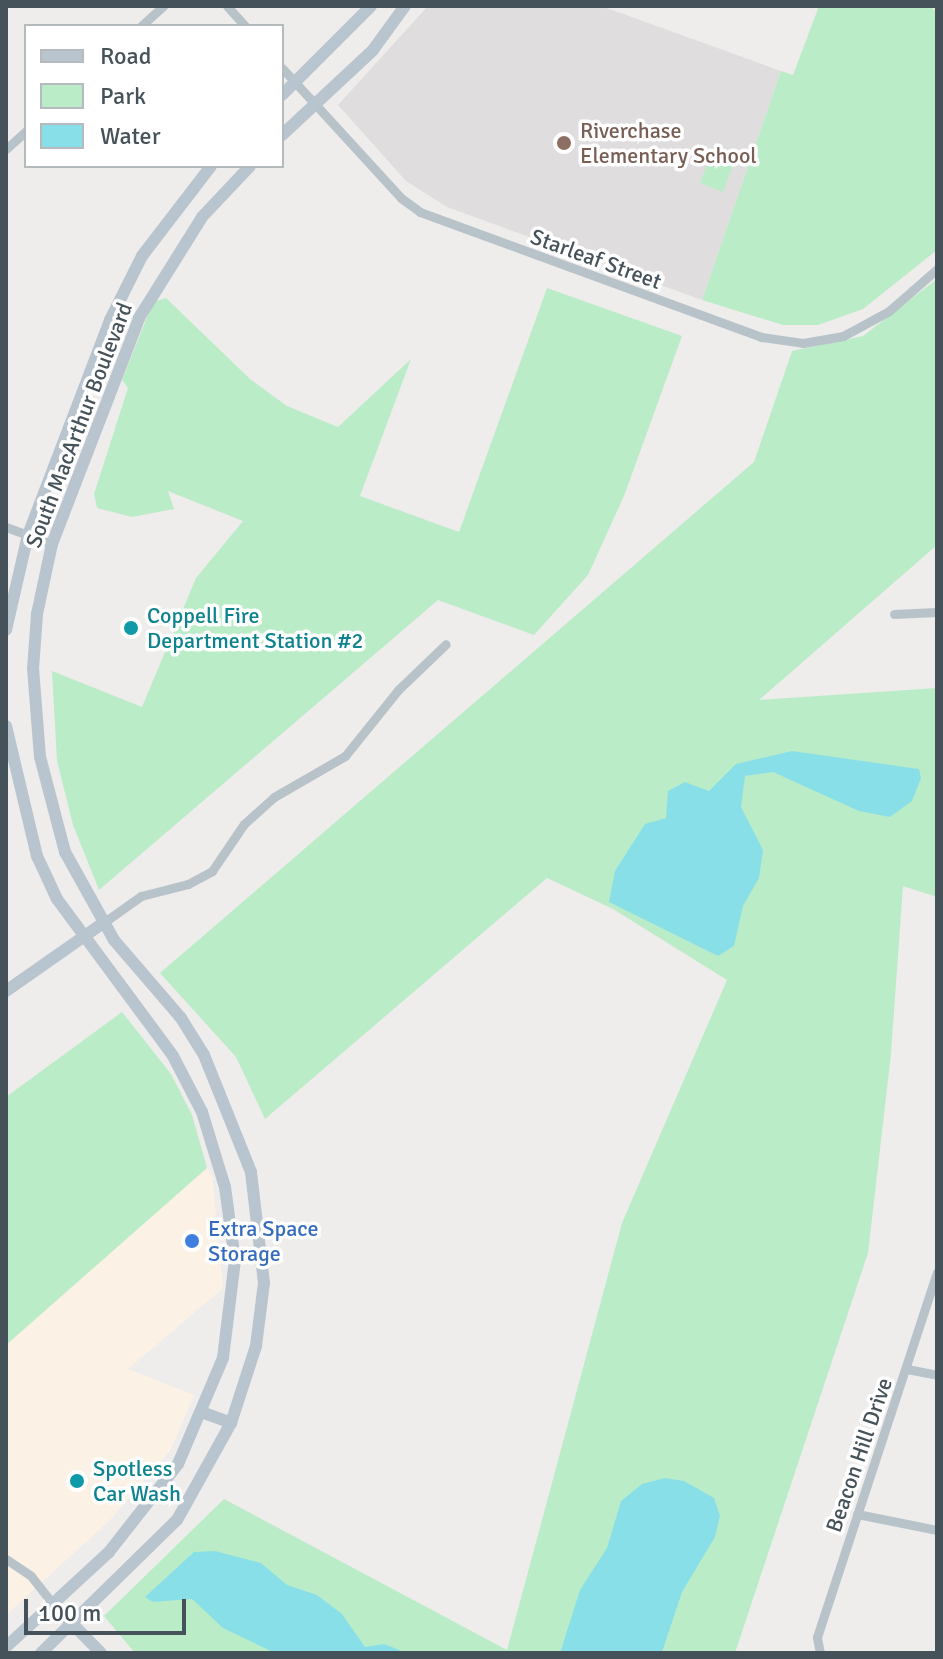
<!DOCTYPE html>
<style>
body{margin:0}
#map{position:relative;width:943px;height:1659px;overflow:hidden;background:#efecec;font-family:Signika,sans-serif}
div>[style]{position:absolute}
.commercial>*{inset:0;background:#fbf2e5}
.education>*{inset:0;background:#e0ddde}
.green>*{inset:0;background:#bbecc8}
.water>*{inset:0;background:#89dfe8}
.street>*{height:9px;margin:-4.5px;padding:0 4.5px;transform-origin:4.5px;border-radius:4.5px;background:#b8c3c9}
.secondary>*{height:12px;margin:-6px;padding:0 6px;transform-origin:6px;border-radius:6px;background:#b8c5ce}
.dots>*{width:22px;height:22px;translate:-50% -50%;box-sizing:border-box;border:4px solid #fff;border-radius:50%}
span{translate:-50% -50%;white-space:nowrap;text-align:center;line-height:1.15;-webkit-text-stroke:7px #fff;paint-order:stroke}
.education-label{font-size:22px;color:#785e54}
.left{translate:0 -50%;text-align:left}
.street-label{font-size:22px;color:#455259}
.culture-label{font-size:22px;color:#0d838f}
.shop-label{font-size:22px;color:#366cbe}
.frame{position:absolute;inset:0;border:8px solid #455259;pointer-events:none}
.legend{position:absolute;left:24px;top:24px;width:260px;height:144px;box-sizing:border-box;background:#fff;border:2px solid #b5babd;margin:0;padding:10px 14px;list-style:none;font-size:24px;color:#455259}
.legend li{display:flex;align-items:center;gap:16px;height:40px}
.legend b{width:40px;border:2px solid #b5babd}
.scale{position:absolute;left:24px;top:1599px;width:162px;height:36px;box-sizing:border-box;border:4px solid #455259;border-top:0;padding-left:10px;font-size:24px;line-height:28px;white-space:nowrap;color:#455259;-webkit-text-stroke:6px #fff;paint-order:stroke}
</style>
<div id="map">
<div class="commercial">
<i style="clip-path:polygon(207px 1168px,212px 1176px,223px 1288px,128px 1369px,194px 1395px,170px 1451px,109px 1521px,6px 1615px,6px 1345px)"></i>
</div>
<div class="education">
<i style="clip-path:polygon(428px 6px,601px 6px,781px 71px,702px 300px,447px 207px,406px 181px,338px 105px)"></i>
</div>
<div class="green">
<i style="clip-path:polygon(819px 6px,930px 6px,937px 13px,937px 250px,863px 309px,818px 325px,783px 325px,702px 300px,781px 71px,793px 75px)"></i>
<i style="clip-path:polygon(714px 145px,737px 154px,723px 192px,700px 183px)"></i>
<i style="clip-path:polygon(937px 279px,937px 545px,759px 700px,937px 688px,937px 897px,903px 886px,891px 1054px,868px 1253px,735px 1653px,135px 1653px,104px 1616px,224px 1499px,507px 1650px,622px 1223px,727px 980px,613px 909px,547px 878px,265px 1119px,236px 1057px,160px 973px,754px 462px,792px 351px,863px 336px)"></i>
<i style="clip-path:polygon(547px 288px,682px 336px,624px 496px,588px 575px,534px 635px,438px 600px,99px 890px,73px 825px,57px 761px,52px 671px,142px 707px,196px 578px,243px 521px,168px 491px,174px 509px,132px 517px,97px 508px,94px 494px,128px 388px,122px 380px,153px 302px,166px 298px,250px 379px,287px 406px,338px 427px,411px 359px,360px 496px,459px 532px)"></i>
<i style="clip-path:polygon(122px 1012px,171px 1074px,192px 1115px,207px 1168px,6px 1345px,6px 1097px)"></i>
</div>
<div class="water">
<i style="clip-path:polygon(792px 751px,919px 769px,921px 778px,912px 801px,890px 817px,859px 811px,773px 772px,745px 776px,741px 807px,763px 850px,759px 878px,743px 906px,734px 946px,718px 956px,609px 902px,615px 871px,645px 824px,666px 818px,668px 791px,685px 782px,709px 791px,736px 764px)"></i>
<i style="clip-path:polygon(665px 1478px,684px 1481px,714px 1498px,720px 1516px,715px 1537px,682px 1592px,662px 1652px,560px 1653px,580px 1590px,607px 1548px,621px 1501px,642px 1484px)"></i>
<i style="clip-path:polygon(215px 1551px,261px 1563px,287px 1585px,317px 1595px,342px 1614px,365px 1647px,384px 1644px,407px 1653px,275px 1653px,223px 1628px,192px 1599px,153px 1602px,145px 1597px,194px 1552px)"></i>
</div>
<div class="street">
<i style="left:227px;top:6px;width:27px;rotate:48deg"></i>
<i style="left:141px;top:26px;width:30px;rotate:-42deg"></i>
<i style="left:282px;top:68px;width:176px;rotate:47.5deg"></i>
<i style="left:401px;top:198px;width:24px;rotate:36deg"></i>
<i style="left:420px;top:212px;width:363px;rotate:20.1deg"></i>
<i style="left:761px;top:337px;width:42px;rotate:8.1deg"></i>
<i style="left:803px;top:343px;width:41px;rotate:-9.9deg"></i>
<i style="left:843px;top:336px;width:52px;rotate:-28.5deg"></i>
<i style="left:889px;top:311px;width:64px;rotate:-41.2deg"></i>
<i style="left:6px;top:149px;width:27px;rotate:-42deg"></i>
<i style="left:6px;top:527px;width:49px;rotate:20.3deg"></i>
<i style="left:894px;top:614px;width:43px;rotate:-2.7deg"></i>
<i style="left:103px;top:923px;width:47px;rotate:-35.4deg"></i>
<i style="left:141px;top:896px;width:49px;rotate:-14.3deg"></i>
<i style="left:188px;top:884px;width:27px;rotate:-28deg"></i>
<i style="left:212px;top:871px;width:57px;rotate:-55.8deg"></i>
<i style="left:244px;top:824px;width:40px;rotate:-42deg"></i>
<i style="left:274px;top:797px;width:82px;rotate:-30deg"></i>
<i style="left:345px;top:756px;width:85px;rotate:-51.2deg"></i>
<i style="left:398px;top:690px;width:66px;rotate:-43.8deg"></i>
<i style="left:907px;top:1369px;width:31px;rotate:11deg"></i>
<i style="left:857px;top:1514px;width:82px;rotate:11.3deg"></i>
<i style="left:6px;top:1559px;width:30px;rotate:34deg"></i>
<i style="left:31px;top:1576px;width:34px;rotate:52deg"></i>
<i style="left:820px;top:1653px;width:16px;rotate:-101deg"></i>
<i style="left:817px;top:1637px;width:384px;rotate:-71.8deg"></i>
</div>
<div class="secondary">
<i style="left:282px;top:95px;width:126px;rotate:-45deg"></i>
<i style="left:282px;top:135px;width:125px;rotate:-43deg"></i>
<i style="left:373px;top:50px;width:54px;rotate:-54deg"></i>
<i style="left:6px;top:630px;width:98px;rotate:-77deg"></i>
<i style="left:28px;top:535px;width:230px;rotate:-69.1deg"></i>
<i style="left:110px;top:320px;width:72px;rotate:-63.4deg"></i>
<i style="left:142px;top:256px;width:113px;rotate:-52.5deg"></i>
<i style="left:6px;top:726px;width:134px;rotate:76.6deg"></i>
<i style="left:37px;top:856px;width:47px;rotate:65.1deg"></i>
<i style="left:57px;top:899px;width:195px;rotate:53.5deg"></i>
<i style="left:173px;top:1056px;width:63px;rotate:62.6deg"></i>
<i style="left:202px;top:1112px;width:78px;rotate:73deg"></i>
<i style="left:225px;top:1187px;width:74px;rotate:82.2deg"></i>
<i style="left:235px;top:1260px;width:99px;rotate:97deg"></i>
<i style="left:223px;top:1358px;width:115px;rotate:113deg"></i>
<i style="left:178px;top:1464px;width:112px;rotate:128.1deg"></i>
<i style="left:109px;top:1552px;width:140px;rotate:137.3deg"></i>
<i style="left:6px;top:991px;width:118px;rotate:-35deg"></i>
<i style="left:204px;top:1413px;width:29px;rotate:20deg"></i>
<i style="left:52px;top:1603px;width:70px;rotate:45.6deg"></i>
<i style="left:41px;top:1653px;width:190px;rotate:-44.4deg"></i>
<i style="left:177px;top:1520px;width:111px;rotate:-60.9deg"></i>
<i style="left:231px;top:1423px;width:81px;rotate:-72deg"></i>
<i style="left:256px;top:1346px;width:64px;rotate:-82.8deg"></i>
<i style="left:264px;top:1283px;width:112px;rotate:-96.7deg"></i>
<i style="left:251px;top:1172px;width:126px;rotate:-111.9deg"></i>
<i style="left:204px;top:1055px;width:44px;rotate:-121.9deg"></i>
<i style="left:181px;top:1018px;width:103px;rotate:-130.7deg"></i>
<i style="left:114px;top:940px;width:101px;rotate:-119.1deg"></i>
<i style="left:65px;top:852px;width:98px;rotate:-104.7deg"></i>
<i style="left:40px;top:757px;width:88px;rotate:-94.5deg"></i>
<i style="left:33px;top:669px;width:55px;rotate:-85.8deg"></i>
<i style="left:37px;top:614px;width:72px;rotate:-77.9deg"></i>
<i style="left:52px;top:544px;width:242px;rotate:-68.9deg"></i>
<i style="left:139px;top:318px;width:119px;rotate:-58deg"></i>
<i style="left:202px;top:217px;width:70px;rotate:-46.7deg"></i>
</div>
<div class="dots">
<i style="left:564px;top:143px;background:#8d6e63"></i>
<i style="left:131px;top:628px;background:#0f9aa8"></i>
<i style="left:192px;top:1241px;background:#3f7fe0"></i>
<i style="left:77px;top:1481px;background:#0f9aa8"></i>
</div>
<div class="education-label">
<span class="left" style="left:580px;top:143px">Riverchase<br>Elementary School</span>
</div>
<div class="street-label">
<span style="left:596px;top:259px;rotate:20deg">Starleaf Street</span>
<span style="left:79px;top:425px;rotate:-69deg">South MacArthur Boulevard</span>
<span style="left:859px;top:1455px;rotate:-71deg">Beacon Hill Drive</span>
</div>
<div class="culture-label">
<span class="left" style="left:147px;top:628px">Coppell Fire<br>Department Station #2</span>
<span class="left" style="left:93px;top:1481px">Spotless<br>Car Wash</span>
</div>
<div class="shop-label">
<span class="left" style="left:208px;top:1241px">Extra Space<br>Storage</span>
</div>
<div class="frame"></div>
<ul class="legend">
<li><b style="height:10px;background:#b8c5ce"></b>Road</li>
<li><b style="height:22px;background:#bbecc8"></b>Park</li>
<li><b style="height:22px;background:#89dfe8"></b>Water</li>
</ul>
<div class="scale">100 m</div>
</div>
